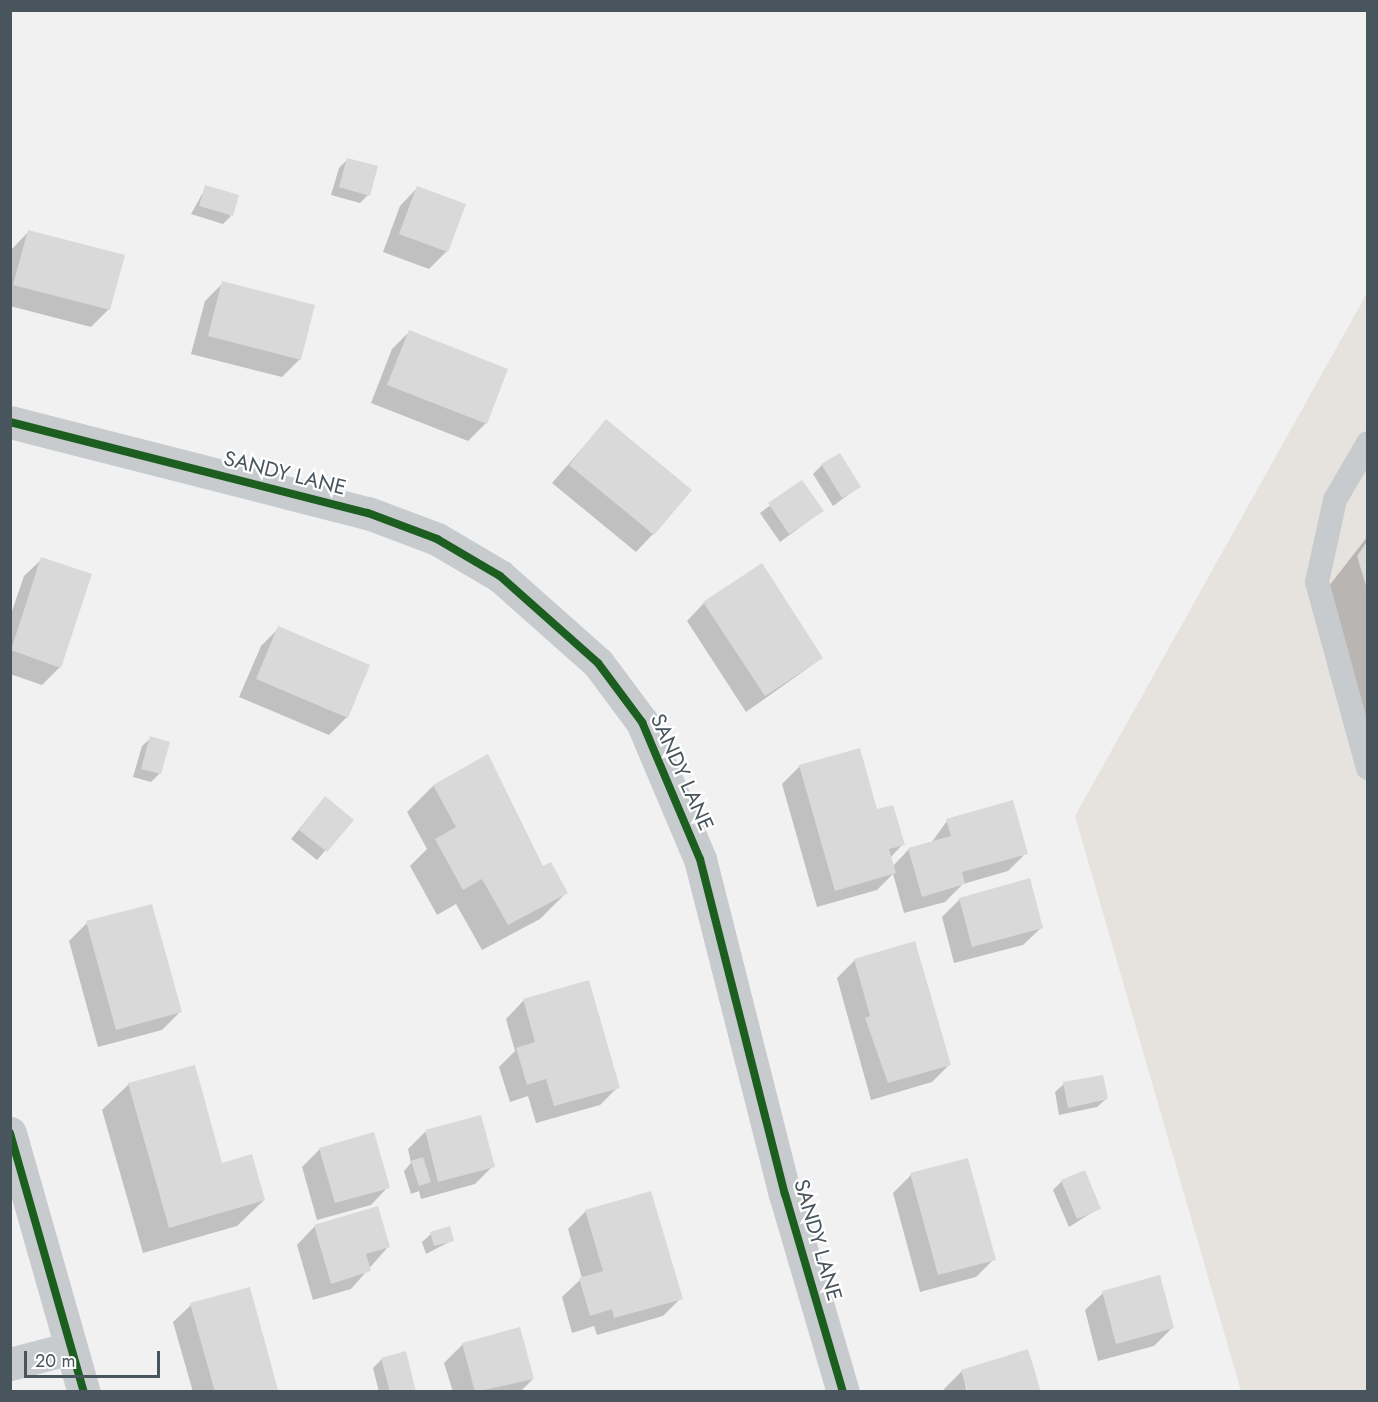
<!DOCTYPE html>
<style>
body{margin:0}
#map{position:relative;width:1378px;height:1402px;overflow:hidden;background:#f1f1f1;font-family:Jost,sans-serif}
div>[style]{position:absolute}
.commercial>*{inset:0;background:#e6e3df}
.shadow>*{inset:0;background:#0003}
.building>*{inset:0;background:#d9d9da}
.service>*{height:24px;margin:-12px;padding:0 12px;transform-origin:12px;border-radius:12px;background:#c8cbcd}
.minor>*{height:33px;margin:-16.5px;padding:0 16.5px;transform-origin:16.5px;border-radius:16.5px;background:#c8cbcd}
.cycleway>*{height:8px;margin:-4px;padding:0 4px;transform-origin:4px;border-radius:4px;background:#1b5e20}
span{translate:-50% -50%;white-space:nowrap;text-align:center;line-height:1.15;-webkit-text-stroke:4.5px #fff;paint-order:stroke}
.street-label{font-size:21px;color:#48555d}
.frame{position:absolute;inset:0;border:12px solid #48555d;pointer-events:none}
.scale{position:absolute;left:24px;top:1351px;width:136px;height:27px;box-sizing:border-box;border:3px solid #48555d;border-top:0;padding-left:8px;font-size:18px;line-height:21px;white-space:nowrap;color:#48555d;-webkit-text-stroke:4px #fff;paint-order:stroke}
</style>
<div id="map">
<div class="commercial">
<i style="clip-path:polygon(1367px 293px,1367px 1391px,1241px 1391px,1075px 816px)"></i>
</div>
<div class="shadow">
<i style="clip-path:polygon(348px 159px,368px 195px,360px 203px,331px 195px,339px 168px)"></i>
<i style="clip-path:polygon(206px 187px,231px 216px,223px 224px,191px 214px)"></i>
<i style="clip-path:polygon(417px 188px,447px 251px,429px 269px,383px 252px,400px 206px)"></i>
<i style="clip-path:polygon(29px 231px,109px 309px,91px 327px,10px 306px,10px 251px)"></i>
<i style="clip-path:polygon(223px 283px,300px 359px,282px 377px,191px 354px,205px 301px)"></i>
<i style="clip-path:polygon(410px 331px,486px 423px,468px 441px,371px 403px,392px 349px)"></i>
<i style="clip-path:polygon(606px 421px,653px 534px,636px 552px,552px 483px)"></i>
<i style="clip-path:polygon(822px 465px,859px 487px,833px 506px,813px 474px)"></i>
<i style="clip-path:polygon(802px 482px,822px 511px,780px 542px,760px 513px)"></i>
<i style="clip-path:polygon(1368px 536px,1368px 739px,1325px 591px)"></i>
<i style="clip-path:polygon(42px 559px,60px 667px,42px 685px,10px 674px,10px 617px,24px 576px)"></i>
<i style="clip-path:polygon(704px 603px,822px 658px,746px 712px,687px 621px)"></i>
<i style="clip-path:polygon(279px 628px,347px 717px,329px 735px,239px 697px,261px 646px)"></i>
<i style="clip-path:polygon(151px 738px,160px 773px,151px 782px,133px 777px,142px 746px)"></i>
<i style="clip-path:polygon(487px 756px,542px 868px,566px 893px,540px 919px,482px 950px,456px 904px,437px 915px,410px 866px,427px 849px,407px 812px,433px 786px)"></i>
<i style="clip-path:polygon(800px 766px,876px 811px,903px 844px,890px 858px,893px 866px,909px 849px,931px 843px,947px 821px,1026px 853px,1008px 871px,963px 884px,945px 902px,904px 913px,893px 874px,877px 890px,817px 907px,782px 784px)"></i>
<i style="clip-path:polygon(317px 807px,352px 820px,317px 860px,291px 839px)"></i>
<i style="clip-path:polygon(960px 899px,1041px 928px,1023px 945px,954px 963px,942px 917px)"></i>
<i style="clip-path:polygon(87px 923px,180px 1012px,162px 1030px,98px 1047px,69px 941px)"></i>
<i style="clip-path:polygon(855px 960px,950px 1064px,932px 1082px,871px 1100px,837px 978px)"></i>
<i style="clip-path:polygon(588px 982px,618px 1087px,600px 1105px,536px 1123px,528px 1096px,510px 1102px,499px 1067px,515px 1051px,506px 1019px,523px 1001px)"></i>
<i style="clip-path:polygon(129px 1084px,264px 1200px,237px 1226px,143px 1253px,102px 1110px)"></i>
<i style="clip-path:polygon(1064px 1084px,1106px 1099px,1097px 1107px,1059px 1115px,1055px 1092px)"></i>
<i style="clip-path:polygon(425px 1132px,493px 1166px,475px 1184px,421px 1199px,419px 1191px,411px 1194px,404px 1171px,411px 1163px,408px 1149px)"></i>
<i style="clip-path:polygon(320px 1149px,388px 1187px,371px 1205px,317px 1220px,302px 1167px)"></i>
<i style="clip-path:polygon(911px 1175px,994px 1259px,976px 1277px,920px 1292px,893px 1193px)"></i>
<i style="clip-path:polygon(1062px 1181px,1099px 1208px,1069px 1227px,1053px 1190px)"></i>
<i style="clip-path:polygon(377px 1208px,388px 1247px,351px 1289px,313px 1300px,297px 1245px,314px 1227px)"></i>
<i style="clip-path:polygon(586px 1211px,681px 1298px,663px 1316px,597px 1335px,594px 1326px,572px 1333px,562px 1297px,582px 1278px,568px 1229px)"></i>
<i style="clip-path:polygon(431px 1234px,453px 1240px,426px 1254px,422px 1242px)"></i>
<i style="clip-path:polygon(1103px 1293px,1172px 1328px,1154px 1346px,1098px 1361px,1085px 1310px)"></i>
<i style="clip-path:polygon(191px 1305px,277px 1390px,275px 1392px,193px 1392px,173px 1322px)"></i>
<i style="clip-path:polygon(519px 1329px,533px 1379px,520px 1392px,453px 1392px,444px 1363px,462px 1345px)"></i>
<i style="clip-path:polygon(382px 1359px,414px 1392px,379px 1392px,373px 1368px)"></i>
<i style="clip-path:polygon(962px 1371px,967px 1392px,945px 1392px,944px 1389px)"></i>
</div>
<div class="building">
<i style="clip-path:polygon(347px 158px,378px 166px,370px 196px,339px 187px)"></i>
<i style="clip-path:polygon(205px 185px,239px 195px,233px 216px,199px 206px)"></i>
<i style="clip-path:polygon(417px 186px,466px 204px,448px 252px,399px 234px)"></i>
<i style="clip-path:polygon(28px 230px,125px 255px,110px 310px,13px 285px)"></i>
<i style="clip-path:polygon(222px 281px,315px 305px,301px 360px,208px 336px)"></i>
<i style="clip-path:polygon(409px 330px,508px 369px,487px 424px,387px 385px)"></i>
<i style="clip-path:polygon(606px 419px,692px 490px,654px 535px,569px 465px)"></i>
<i style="clip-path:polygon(840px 453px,861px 487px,842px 498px,821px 464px)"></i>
<i style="clip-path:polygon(802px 480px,824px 511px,789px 534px,768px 503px)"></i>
<i style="clip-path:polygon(1368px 540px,1368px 589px,1367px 589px,1357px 556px)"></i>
<i style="clip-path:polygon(41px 557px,92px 574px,61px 668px,11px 650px)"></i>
<i style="clip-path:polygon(762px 563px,823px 658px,765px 696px,703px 602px)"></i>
<i style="clip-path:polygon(278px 626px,370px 665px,348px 718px,256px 679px)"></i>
<i style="clip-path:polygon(150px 736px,170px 742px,161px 774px,141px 769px)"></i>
<i style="clip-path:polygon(860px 748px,877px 809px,893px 805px,905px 845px,889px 849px,896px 873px,835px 891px,799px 765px)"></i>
<i style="clip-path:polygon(488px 754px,543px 866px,551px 862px,568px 893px,508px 925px,482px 879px,463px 890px,435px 839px,456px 827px,433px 785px)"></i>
<i style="clip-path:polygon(325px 796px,354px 820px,327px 852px,299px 830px)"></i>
<i style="clip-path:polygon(1013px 800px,1028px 854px,962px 872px,965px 884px,922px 897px,908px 848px,951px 836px,946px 819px)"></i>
<i style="clip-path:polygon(1030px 878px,1043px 928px,972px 947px,959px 898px)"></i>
<i style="clip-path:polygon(152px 904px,182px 1012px,116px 1030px,86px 921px)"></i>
<i style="clip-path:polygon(915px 941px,951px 1065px,888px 1083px,865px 1018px,870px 1016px,854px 959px)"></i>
<i style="clip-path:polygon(589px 980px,620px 1088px,554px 1106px,546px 1079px,527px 1085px,516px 1048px,535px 1042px,523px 999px)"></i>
<i style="clip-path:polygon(195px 1065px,222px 1163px,252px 1154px,265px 1200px,169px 1228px,128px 1083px)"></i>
<i style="clip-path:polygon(1103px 1075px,1108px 1099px,1068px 1108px,1063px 1082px)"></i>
<i style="clip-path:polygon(481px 1115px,495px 1167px,438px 1182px,425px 1130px)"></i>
<i style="clip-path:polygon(374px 1132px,390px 1188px,335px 1203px,319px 1148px)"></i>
<i style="clip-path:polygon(423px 1157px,431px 1182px,419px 1186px,411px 1161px)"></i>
<i style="clip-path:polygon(968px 1158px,996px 1260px,938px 1275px,910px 1173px)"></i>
<i style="clip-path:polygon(1085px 1170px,1101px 1209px,1077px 1219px,1061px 1180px)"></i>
<i style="clip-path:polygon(651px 1191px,683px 1299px,614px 1318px,612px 1309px,590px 1316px,579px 1278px,603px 1271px,585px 1210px)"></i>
<i style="clip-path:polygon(378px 1206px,390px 1247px,366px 1254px,371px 1271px,331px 1284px,314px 1225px)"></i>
<i style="clip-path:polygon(450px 1226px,454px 1241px,434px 1246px,430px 1232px)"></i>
<i style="clip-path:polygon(1160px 1275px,1174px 1328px,1116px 1344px,1102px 1291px)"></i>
<i style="clip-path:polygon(250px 1287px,278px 1390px,215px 1392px,190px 1303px)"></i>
<i style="clip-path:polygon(520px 1327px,534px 1379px,475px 1392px,462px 1343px)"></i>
<i style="clip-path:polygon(1028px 1349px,1041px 1392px,968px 1392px,961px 1370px)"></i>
<i style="clip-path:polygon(406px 1351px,416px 1392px,390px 1392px,381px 1358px)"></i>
</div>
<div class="service">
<i style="left:1368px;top:443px;width:66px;rotate:120.1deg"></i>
<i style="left:1335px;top:500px;width:84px;rotate:102.4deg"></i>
<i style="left:1317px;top:582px;width:193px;rotate:74.7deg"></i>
</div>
<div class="minor">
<i style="left:10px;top:422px;width:369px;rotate:14.3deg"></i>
<i style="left:368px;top:513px;width:74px;rotate:20.6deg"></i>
<i style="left:437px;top:539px;width:73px;rotate:30.4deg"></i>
<i style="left:500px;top:576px;width:131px;rotate:41.6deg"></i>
<i style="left:598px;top:663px;width:74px;rotate:53.3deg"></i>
<i style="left:642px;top:722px;width:149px;rotate:67.1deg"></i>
<i style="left:700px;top:859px;width:346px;rotate:75.8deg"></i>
<i style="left:785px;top:1194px;width:206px;rotate:73.7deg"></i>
<i style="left:10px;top:1133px;width:269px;rotate:74.1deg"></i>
<i style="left:10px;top:1364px;width:63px;rotate:-14.7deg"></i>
</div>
<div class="cycleway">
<i style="left:10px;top:422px;width:369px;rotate:14.3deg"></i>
<i style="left:368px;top:513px;width:74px;rotate:20.6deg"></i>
<i style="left:437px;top:539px;width:73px;rotate:30.4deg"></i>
<i style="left:500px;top:576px;width:131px;rotate:41.6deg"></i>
<i style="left:598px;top:663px;width:74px;rotate:53.3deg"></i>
<i style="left:642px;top:722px;width:149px;rotate:67.1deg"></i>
<i style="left:700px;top:859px;width:346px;rotate:75.8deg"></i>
<i style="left:785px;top:1194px;width:206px;rotate:73.7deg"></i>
<i style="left:10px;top:1133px;width:269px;rotate:74.1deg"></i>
</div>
<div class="street-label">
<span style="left:285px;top:473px;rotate:14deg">SANDY LANE</span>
<span style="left:682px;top:772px;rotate:66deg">SANDY LANE</span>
<span style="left:818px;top:1240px;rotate:74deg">SANDY LANE</span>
</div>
<div class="frame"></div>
<div class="scale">20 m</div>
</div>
